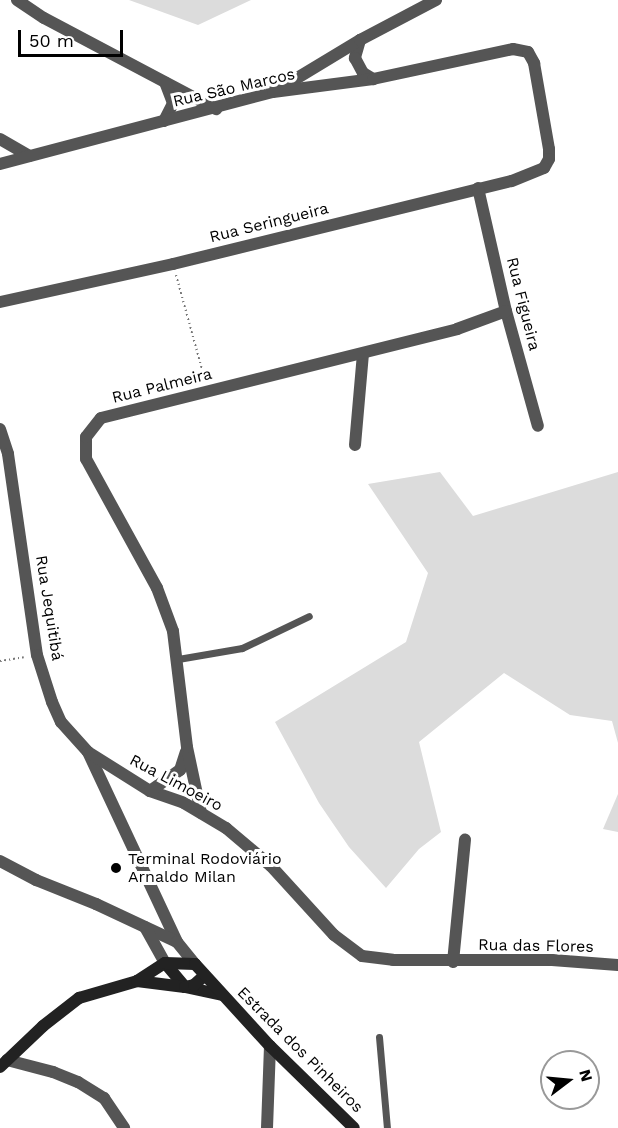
<!DOCTYPE html>
<meta charset="utf-8">
<style>
body{margin:0}
#map{position:relative;width:618px;height:1128px;overflow:hidden;background:#fff;font-family:"Work Sans",sans-serif}
div>[style]{position:absolute}
.green>*{inset:0;background:#dcdcdc}
.path>*{height:2px;margin-top:-1px;transform-origin:0;background:repeating-linear-gradient(90deg,#777 0 1.5px,transparent 0 4.5px)}
.lane>*{height:7px;margin:-3.5px;padding:0 3.5px;transform-origin:3.5px;border-radius:3.5px;background:#555}
.street>*{height:12px;margin:-6px;padding:0 6px;transform-origin:6px;border-radius:6px;background:#555}
.secondary>*{height:12px;margin:-6px;padding:0 6px;transform-origin:6px;border-radius:6px;background:#222}
.dots>*{width:16px;height:16px;translate:-50% -50%;box-sizing:border-box;border:3px solid #fff;border-radius:50%}
span{translate:-50% -50%;white-space:nowrap;text-align:center;line-height:1.15;-webkit-text-stroke:6px #fff;paint-order:stroke}
.street-label{font-size:16px;color:#000}
.poi-label{font-size:16px;color:#000}
.left{translate:0 -50%;text-align:left}
.north{position:absolute;left:540px;top:1050px;width:60px;height:60px;box-sizing:border-box;background:#fff;border:2px solid #999;border-radius:50%;rotate:74deg;font-size:16px;font-weight:700;line-height:24px;text-align:center;color:#000}
.north::after{content:'';display:block;margin:auto;width:21px;height:27px;background:#000;clip-path:polygon(50% 0,100% 100%,50% 72%,0 100%)}
.scale{position:absolute;left:18px;top:30px;width:105px;height:27px;box-sizing:border-box;border:3px solid #000;border-top:0;padding-left:8px;font-size:18px;line-height:21px;white-space:nowrap;color:#000;-webkit-text-stroke:4px #fff;paint-order:stroke}
</style>
<div id="map">
<div class="green">
<i style="clip-path:polygon(129px 0,251px 0,198px 25px)"></i>
<i style="clip-path:polygon(440px 472px,473px 516px,618px 472px,618px 743px,612px 721px,570px 715px,504px 673px,419px 742px,441px 832px,419px 849px,386px 888px,349px 847px,319px 803px,275px 722px,406px 642px,428px 573px,368px 484px)"></i>
<i style="clip-path:polygon(618px 794px,618px 832px,603px 829px)"></i>
</div>
<div class="path">
<i style="left:176px;top:275px;width:109px;rotate:74.6deg"></i>
<i style="left:0;top:661px;width:24px;rotate:-9deg"></i>
</div>
<div class="lane">
<i style="left:178px;top:659px;width:65px;rotate:-9.8deg"></i>
<i style="left:242px;top:648px;width:74px;rotate:-25.5deg"></i>
<i style="left:379px;top:1037px;width:91px;rotate:85deg"></i>
</div>
<div class="street">
<i style="left:17px;top:0;width:32px;rotate:34deg"></i>
<i style="left:44px;top:18px;width:195px;rotate:27.9deg"></i>
<i style="left:360px;top:40px;width:19px;rotate:106deg"></i>
<i style="left:355px;top:58px;width:17px;rotate:62deg"></i>
<i style="left:363px;top:73px;width:12px;rotate:31deg"></i>
<i style="left:279px;top:89px;width:95px;rotate:-31.2deg"></i>
<i style="left:360px;top:40px;width:86px;rotate:-27.8deg"></i>
<i style="left:164px;top:121px;width:20px;rotate:-63deg"></i>
<i style="left:173px;top:103px;width:22px;rotate:-111deg"></i>
<i style="left:0;top:139px;width:34px;rotate:30deg"></i>
<i style="left:0;top:164px;width:282px;rotate:-14.8deg"></i>
<i style="left:273px;top:92px;width:101px;rotate:-7.4deg"></i>
<i style="left:373px;top:79px;width:143px;rotate:-12.1deg"></i>
<i style="left:513px;top:49px;width:15px;rotate:11deg"></i>
<i style="left:528px;top:52px;width:13px;rotate:61deg"></i>
<i style="left:534px;top:63px;width:87px;rotate:80.1deg"></i>
<i style="left:549px;top:149px;width:10px;rotate:90deg"></i>
<i style="left:549px;top:159px;width:10px;rotate:119deg"></i>
<i style="left:544px;top:168px;width:35px;rotate:158deg"></i>
<i style="left:511px;top:181px;width:348px;rotate:166.2deg"></i>
<i style="left:173px;top:264px;width:177px;rotate:167.6deg"></i>
<i style="left:478px;top:188px;width:126px;rotate:77.2deg"></i>
<i style="left:506px;top:311px;width:119px;rotate:74.5deg"></i>
<i style="left:0;top:429px;width:26px;rotate:72deg"></i>
<i style="left:8px;top:454px;width:203px;rotate:81.8deg"></i>
<i style="left:37px;top:655px;width:49px;rotate:72.3deg"></i>
<i style="left:52px;top:702px;width:22px;rotate:66deg"></i>
<i style="left:61px;top:722px;width:40px;rotate:48deg"></i>
<i style="left:88px;top:752px;width:210px;rotate:64.9deg"></i>
<i style="left:355px;top:445px;width:91px;rotate:-85deg"></i>
<i style="left:88px;top:752px;width:73px;rotate:32.2deg"></i>
<i style="left:150px;top:791px;width:36px;rotate:19deg"></i>
<i style="left:184px;top:803px;width:49px;rotate:30.8deg"></i>
<i style="left:226px;top:828px;width:59px;rotate:40.2deg"></i>
<i style="left:271px;top:866px;width:93px;rotate:47.6deg"></i>
<i style="left:334px;top:935px;width:35px;rotate:37deg"></i>
<i style="left:362px;top:956px;width:31px;rotate:7deg"></i>
<i style="left:393px;top:960px;width:159px"></i>
<i style="left:552px;top:960px;width:66px;rotate:4.3deg"></i>
<i style="left:150px;top:791px;width:37px;rotate:-35deg"></i>
<i style="left:180px;top:770px;width:19px;rotate:-72deg"></i>
<i style="left:201px;top:813px;width:67px;rotate:-102deg"></i>
<i style="left:187px;top:747px;width:117px;rotate:-96.9deg"></i>
<i style="left:173px;top:631px;width:46px;rotate:-110.4deg"></i>
<i style="left:157px;top:588px;width:147px;rotate:-118.8deg"></i>
<i style="left:86px;top:459px;width:22px;rotate:-90deg"></i>
<i style="left:86px;top:437px;width:24px;rotate:-52deg"></i>
<i style="left:101px;top:418px;width:367px;rotate:-14deg"></i>
<i style="left:457px;top:329px;width:52px;rotate:-20.2deg"></i>
<i style="left:0;top:861px;width:41px;rotate:27.8deg"></i>
<i style="left:36px;top:880px;width:65px;rotate:21.8deg"></i>
<i style="left:96px;top:904px;width:89px;rotate:25.1deg"></i>
<i style="left:177px;top:942px;width:28px;rotate:51deg"></i>
<i style="left:145px;top:927px;width:41px;rotate:60.9deg"></i>
<i style="left:453px;top:962px;width:123px;rotate:-84.4deg"></i>
<i style="left:7px;top:1060px;width:48px;rotate:14.6deg"></i>
<i style="left:53px;top:1072px;width:27px;rotate:22deg"></i>
<i style="left:78px;top:1082px;width:31px;rotate:32deg"></i>
<i style="left:104px;top:1098px;width:36px;rotate:56deg"></i>
<i style="left:267px;top:1128px;width:82px;rotate:-87.9deg"></i>
</div>
<div class="secondary">
<i style="left:165px;top:963px;width:31px;rotate:50deg"></i>
<i style="left:185px;top:987px;width:38px;rotate:12deg"></i>
<i style="left:137px;top:981px;width:48px;rotate:7.1deg"></i>
<i style="left:185px;top:987px;width:9px;rotate:-13deg"></i>
<i style="left:194px;top:985px;width:13px;rotate:-42deg"></i>
<i style="left:0;top:1067px;width:59px;rotate:-43.6deg"></i>
<i style="left:43px;top:1026px;width:46px;rotate:-37.9deg"></i>
<i style="left:79px;top:998px;width:60px;rotate:-16.3deg"></i>
<i style="left:137px;top:981px;width:33px;rotate:-33deg"></i>
<i style="left:165px;top:963px;width:30px;rotate:2deg"></i>
<i style="left:195px;top:964px;width:111px;rotate:47.6deg"></i>
<i style="left:270px;top:1046px;width:117px;rotate:44.3deg"></i>
</div>
<div class="dots">
<i style="left:116px;top:868px;background:#000"></i>
</div>
<div class="street-label">
<span style="left:234px;top:88px;rotate:-13deg">Rua São Marcos</span>
<span style="left:269px;top:223px;rotate:-14deg">Rua Seringueira</span>
<span style="left:523px;top:304px;rotate:76deg">Rua Figueira</span>
<span style="left:162px;top:386px;rotate:-14deg">Rua Palmeira</span>
<span style="left:49px;top:608px;rotate:81deg">Rua Jequitibá</span>
<span style="left:176px;top:783px;rotate:28deg">Rua Limoeiro</span>
<span style="left:536px;top:946px;rotate:1deg">Rua das Flores</span>
<span style="left:300px;top:1050px;rotate:45deg">Estrada dos Pinheiros</span>
</div>
<div class="poi-label">
<span class="left" style="left:128px;top:868px">Terminal Rodoviário<br>Arnaldo Milan</span>
</div>
<div class="north">N</div>
<div class="scale">50 m</div>
</div>
